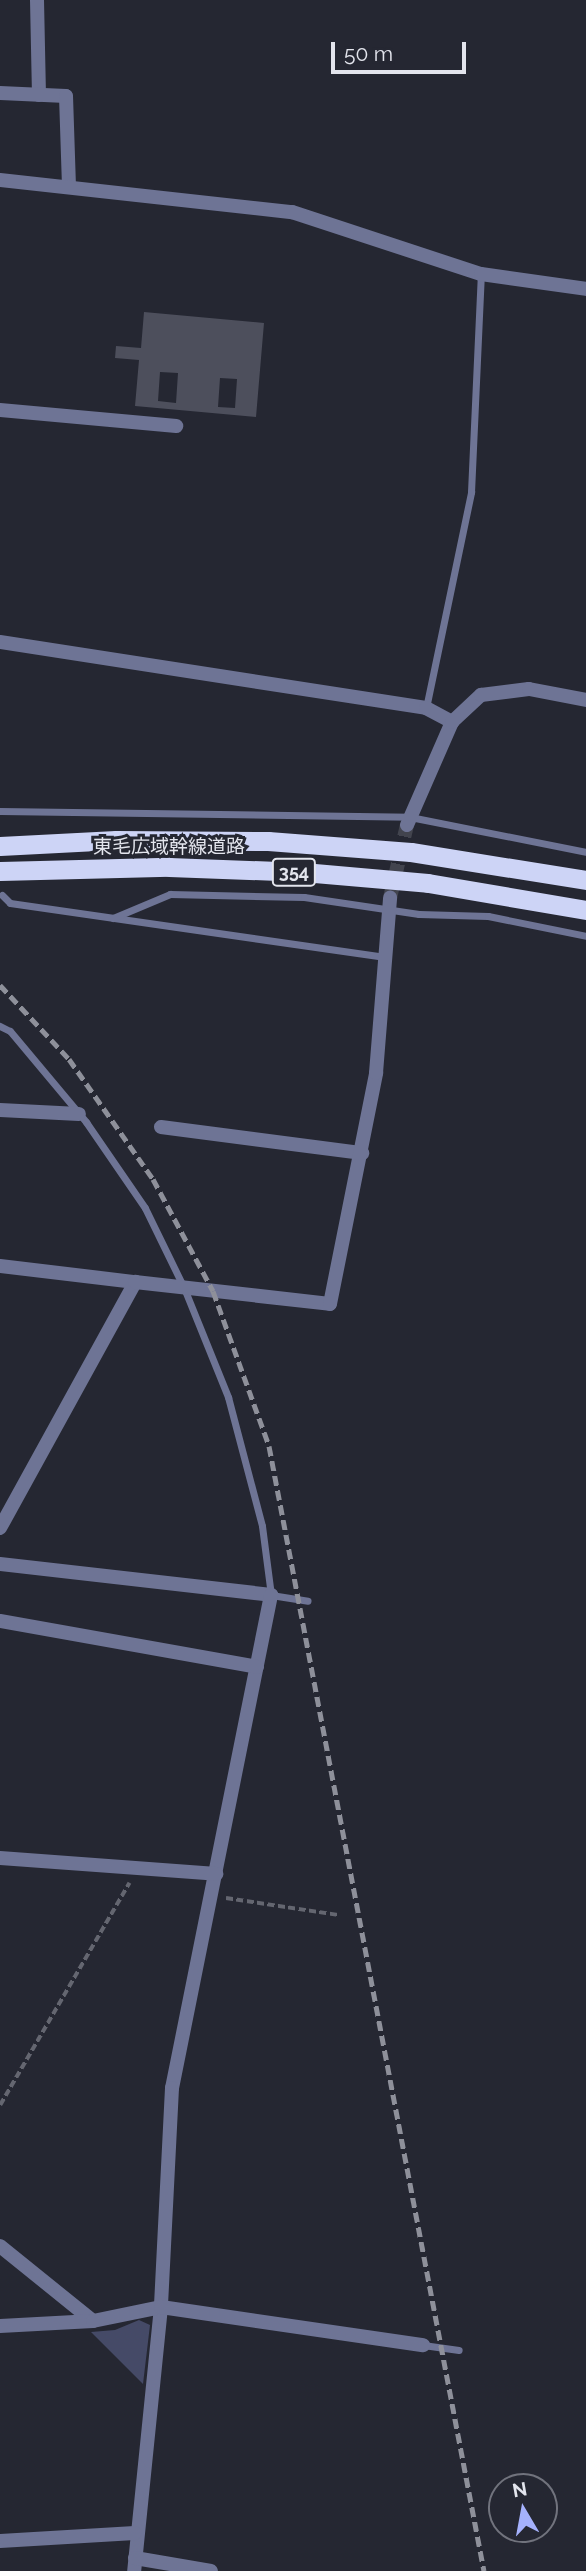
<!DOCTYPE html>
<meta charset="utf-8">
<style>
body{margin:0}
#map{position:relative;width:586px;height:2571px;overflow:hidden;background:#252732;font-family:Raleway,"Noto Sans JP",sans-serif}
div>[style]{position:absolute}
.green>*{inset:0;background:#454a67}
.building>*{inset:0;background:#4d4f5c}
.tertiary-tunnel>*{height:14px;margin-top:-7px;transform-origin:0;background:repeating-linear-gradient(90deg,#42444e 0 14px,transparent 0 21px)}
.path>*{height:3.5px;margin-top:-1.75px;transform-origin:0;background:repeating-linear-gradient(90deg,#646670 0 7px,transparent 0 10.5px)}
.service>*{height:7px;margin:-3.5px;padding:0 3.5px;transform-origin:3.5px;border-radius:3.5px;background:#6e7495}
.minor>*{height:14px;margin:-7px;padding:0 7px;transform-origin:7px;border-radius:7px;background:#6e7495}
.tertiary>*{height:14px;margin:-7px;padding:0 7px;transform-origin:7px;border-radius:7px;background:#6e7495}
.trunk>*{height:19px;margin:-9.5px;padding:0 9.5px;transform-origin:9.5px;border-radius:9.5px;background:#cdd4f6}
.rail>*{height:5px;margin-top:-2.5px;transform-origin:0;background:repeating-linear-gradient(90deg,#8e909a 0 10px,transparent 0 15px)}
span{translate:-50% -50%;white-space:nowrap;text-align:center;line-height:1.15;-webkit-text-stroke:6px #252732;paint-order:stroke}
.shield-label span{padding:2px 5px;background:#252732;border:2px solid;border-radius:5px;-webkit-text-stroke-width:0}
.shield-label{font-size:18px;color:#e3e5ed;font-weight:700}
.street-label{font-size:19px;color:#e3e5ed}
.north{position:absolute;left:488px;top:2473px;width:70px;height:70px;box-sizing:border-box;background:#252732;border:2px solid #71737d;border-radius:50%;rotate:350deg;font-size:19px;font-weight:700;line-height:28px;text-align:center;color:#e3e5ed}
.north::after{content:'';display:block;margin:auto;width:24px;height:32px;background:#a5b1fc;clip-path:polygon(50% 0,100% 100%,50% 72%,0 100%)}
.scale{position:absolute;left:331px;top:42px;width:135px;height:32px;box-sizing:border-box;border:4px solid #e3e5ed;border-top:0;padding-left:9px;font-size:21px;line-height:24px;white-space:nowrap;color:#e3e5ed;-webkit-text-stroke:5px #252732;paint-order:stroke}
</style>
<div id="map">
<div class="green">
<i style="clip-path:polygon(139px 2320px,150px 2325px,143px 2384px,91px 2332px,115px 2330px)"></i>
</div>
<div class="building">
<i style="clip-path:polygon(evenodd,144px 312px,264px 323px,256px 417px,135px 406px,139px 360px,115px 358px,116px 346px,141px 348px,144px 312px,160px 372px,178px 373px,176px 403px,158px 401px,160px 372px,144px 312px,220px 378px,237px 379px,235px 408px,218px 407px,220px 378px)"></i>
</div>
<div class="tertiary-tunnel">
<i style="left:390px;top:898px;width:75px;rotate:-76.9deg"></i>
</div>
<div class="path">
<i style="left:226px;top:1898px;width:113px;rotate:8.6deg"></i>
<i style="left:0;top:2105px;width:257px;rotate:-59.8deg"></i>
</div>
<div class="service">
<i style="left:426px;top:708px;width:221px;rotate:-78.2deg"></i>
<i style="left:471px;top:492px;width:218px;rotate:-87.4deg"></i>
<i style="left:0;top:811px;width:410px;rotate:0.8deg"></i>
<i style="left:410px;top:817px;width:179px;rotate:11.2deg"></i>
<i style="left:2px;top:895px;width:11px;rotate:45deg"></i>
<i style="left:10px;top:903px;width:379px;rotate:8.2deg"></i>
<i style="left:113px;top:918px;width:62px;rotate:-22.8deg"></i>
<i style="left:170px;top:894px;width:134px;rotate:1.3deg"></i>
<i style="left:304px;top:897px;width:116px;rotate:8.4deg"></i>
<i style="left:419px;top:914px;width:69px;rotate:1.7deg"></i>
<i style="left:488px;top:916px;width:100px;rotate:11.5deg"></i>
<i style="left:0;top:1026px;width:11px;rotate:27deg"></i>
<i style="left:10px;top:1031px;width:119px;rotate:50.1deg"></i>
<i style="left:86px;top:1122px;width:104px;rotate:55.5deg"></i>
<i style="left:145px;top:1208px;width:89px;rotate:64deg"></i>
<i style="left:184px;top:1288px;width:118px;rotate:68deg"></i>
<i style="left:228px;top:1397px;width:133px;rotate:75.2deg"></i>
<i style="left:262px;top:1526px;width:70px;rotate:82.6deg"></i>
<i style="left:271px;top:1595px;width:37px;rotate:9deg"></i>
<i style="left:423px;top:2345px;width:36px;rotate:8deg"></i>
</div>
<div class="minor">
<i style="left:37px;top:0;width:95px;rotate:88.8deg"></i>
<i style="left:0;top:93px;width:66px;rotate:2.6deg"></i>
<i style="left:66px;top:96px;width:89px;rotate:88.1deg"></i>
<i style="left:0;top:180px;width:294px;rotate:6.3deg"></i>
<i style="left:292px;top:212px;width:199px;rotate:18.2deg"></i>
<i style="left:481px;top:274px;width:106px;rotate:8.1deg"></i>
<i style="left:0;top:410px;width:177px;rotate:5.2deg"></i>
<i style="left:0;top:642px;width:431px;rotate:8.8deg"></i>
<i style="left:426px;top:708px;width:30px;rotate:28deg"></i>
<i style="left:0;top:1110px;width:79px;rotate:2.9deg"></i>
<i style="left:161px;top:1127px;width:203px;rotate:7.4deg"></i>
<i style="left:0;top:1266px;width:136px;rotate:6.8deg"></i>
<i style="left:0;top:1564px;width:273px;rotate:6.5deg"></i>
<i style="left:271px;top:1595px;width:503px;rotate:101.35deg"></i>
<i style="left:172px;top:2088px;width:219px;rotate:92.9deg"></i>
<i style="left:161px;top:2307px;width:265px;rotate:95.8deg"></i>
<i style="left:0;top:1621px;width:261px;rotate:10.1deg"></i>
<i style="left:0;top:1858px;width:217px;rotate:4.2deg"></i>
<i style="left:0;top:2246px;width:119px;rotate:38.9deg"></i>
<i style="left:0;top:2326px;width:93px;rotate:-3.1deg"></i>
<i style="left:93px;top:2321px;width:69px;rotate:-11.6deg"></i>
<i style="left:161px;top:2307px;width:265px;rotate:8.3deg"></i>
<i style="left:0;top:2541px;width:135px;rotate:-3.4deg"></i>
<i style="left:135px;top:2558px;width:77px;rotate:9.7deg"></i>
</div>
<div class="tertiary">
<i style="left:407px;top:825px;width:112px;rotate:-66.4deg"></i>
<i style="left:452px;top:722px;width:40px;rotate:-43deg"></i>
<i style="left:481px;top:695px;width:48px;rotate:-7.1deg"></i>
<i style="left:529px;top:689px;width:58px;rotate:10.9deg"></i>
<i style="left:0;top:1528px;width:281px;rotate:-61.2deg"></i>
<i style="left:135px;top:1282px;width:196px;rotate:6.4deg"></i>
<i style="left:330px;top:1304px;width:236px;rotate:-78.7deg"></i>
<i style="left:376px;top:1073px;width:176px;rotate:-85.4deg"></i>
</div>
<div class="trunk">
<i style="left:0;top:846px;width:116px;rotate:-3deg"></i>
<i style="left:116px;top:840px;width:152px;rotate:0.4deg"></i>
<i style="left:268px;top:841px;width:143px;rotate:4.4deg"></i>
<i style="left:411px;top:852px;width:177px;rotate:9.1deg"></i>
<i style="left:0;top:871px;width:169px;rotate:-1.4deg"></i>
<i style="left:169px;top:867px;width:134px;rotate:2.1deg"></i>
<i style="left:303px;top:872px;width:125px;rotate:5deg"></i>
<i style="left:428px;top:883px;width:160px;rotate:9.7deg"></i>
</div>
<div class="rail">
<i style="left:0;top:985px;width:101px;rotate:47deg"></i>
<i style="left:69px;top:1059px;width:146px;rotate:55deg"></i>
<i style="left:153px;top:1179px;width:127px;rotate:61.8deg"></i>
<i style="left:213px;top:1291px;width:165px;rotate:70.1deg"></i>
<i style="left:269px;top:1446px;width:1145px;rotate:79.18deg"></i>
</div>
<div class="shield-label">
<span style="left:294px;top:872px">354</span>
</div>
<div class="street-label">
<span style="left:169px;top:847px">東毛広域幹線道路</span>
</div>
<div class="north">N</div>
<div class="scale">50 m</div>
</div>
